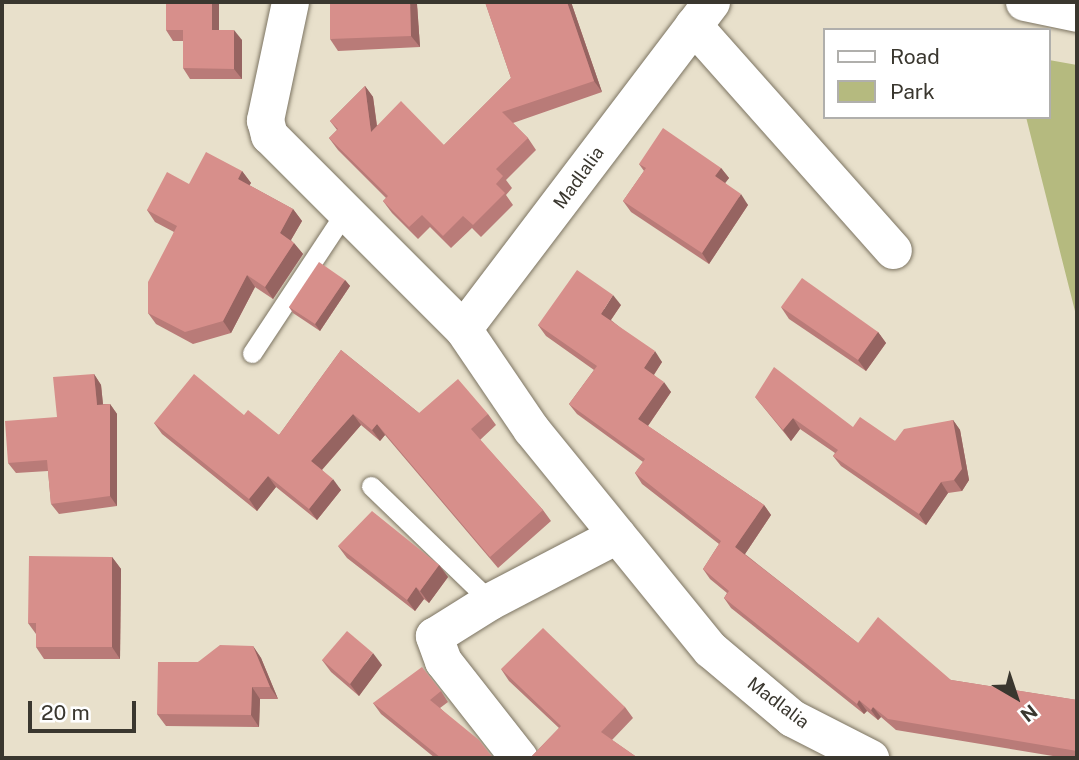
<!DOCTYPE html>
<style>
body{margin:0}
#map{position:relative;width:1079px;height:760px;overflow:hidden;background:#e8e0cb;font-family:"Public Sans",sans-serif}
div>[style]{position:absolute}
.green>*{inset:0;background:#b5ba7f}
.roads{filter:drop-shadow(0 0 2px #7c7462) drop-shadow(0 0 2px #7c7462)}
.lane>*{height:19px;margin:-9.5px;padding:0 9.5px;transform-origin:9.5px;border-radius:9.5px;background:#fff}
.street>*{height:37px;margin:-18.5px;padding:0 18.5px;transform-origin:18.5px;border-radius:18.5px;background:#fff}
.wall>*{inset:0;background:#b97b78}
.shaded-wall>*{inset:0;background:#966461}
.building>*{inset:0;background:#d78f8b}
span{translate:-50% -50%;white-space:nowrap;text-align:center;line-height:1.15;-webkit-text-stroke:7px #fff;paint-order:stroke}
.street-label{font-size:18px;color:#3a372f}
.frame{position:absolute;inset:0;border:4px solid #3a372f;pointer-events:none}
.legend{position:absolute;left:823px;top:28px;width:228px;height:91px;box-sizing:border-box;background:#fff;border:2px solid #b0afac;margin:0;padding:9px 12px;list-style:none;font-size:21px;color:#3a372f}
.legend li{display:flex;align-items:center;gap:14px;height:35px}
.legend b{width:35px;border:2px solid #b0afac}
.north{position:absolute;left:981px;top:662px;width:70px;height:70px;-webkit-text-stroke:5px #fff;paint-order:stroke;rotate:141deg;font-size:19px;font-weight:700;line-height:28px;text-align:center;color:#3a372f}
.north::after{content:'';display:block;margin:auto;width:24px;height:32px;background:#3a372f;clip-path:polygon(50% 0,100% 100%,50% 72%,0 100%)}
.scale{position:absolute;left:28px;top:701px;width:108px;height:32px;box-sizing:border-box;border:4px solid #3a372f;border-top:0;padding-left:9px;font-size:21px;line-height:24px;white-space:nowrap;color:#3a372f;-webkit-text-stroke:5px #fff;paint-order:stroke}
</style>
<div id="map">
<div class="green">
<i style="clip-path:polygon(1049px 60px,1077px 65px,1077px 319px,1026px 117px,1049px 117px)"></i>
</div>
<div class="roads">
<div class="lane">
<i style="left:252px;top:353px;width:170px;rotate:-56.5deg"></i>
<i style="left:371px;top:486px;width:165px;rotate:44deg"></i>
</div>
<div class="street">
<i style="left:290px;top:2px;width:121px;rotate:102deg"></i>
<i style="left:265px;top:120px;width:16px;rotate:75deg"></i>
<i style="left:269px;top:135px;width:274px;rotate:45deg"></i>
<i style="left:711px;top:2px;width:410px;rotate:127.2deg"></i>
<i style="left:463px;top:329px;width:121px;rotate:55.8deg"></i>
<i style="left:531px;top:429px;width:284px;rotate:50.9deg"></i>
<i style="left:710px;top:649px;width:107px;rotate:40.1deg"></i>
<i style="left:792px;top:718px;width:88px;rotate:27.1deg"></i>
<i style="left:1024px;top:2px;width:54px;rotate:11.7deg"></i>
<i style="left:693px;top:25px;width:301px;rotate:48.4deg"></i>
<i style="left:519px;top:758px;width:123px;rotate:-128.1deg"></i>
<i style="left:443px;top:661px;width:27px;rotate:-110deg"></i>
<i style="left:434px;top:636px;width:66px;rotate:-32deg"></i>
<i style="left:490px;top:601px;width:143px;rotate:-27.5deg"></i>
</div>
</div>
<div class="wall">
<i style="clip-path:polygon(166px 2px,219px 2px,219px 30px,242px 40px,242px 79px,190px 79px,183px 68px,183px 41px,173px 41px,166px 30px)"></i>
<i style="clip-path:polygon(485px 2px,571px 2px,602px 92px,513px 123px,528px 138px,536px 150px,506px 180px,512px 188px,506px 195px,513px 205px,481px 237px,472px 228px,451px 248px,430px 227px,418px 239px,392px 213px,383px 201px,386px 198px,338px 150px,329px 138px,337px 130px,330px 121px,365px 86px,373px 97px,377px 125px,444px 145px,511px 78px)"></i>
<i style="clip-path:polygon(417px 4px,420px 47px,338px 51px,330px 39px)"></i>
<i style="clip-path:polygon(639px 164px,721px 168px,729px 178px,725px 183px,748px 205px,709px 264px,631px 212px,623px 201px,644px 171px)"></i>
<i style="clip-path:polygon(242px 171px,251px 183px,249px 185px,293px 209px,302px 221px,291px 240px,303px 254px,273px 299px,255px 287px,231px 333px,193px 344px,156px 324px,148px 313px,174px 232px,155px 222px,147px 210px,189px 184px)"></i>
<i style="clip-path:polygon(345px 280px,350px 286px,320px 331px,293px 313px,289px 307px)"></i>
<i style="clip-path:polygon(621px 305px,611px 320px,662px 362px,654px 375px,671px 392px,648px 426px,764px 505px,771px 515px,745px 554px,858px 643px,951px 680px,1077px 700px,1077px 758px,1065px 758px,896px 730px,881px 717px,878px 720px,867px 711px,864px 714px,731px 608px,724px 598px,727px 593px,710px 579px,703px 569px,719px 544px,642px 484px,635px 473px,643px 462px,577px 414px,569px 404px,594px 370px,546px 336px,538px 325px)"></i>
<i style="clip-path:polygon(781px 307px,878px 332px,886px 343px,866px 371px,789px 319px)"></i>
<i style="clip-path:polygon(341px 350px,419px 413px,488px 414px,496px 425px,480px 440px,543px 510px,551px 521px,498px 568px,385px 435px,380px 441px,361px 425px,322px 470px,341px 490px,317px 520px,276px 487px,257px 511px,162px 434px,154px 423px,244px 415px,279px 435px)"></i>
<i style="clip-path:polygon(94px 374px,101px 385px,103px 404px,110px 404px,117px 414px,117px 506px,59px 514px,51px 504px,48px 471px,16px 473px,8px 463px,57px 417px)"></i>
<i style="clip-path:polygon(755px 397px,895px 441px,953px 420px,960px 430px,969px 480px,962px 491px,948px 493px,926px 525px,841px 466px,833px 456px,835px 453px,800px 429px,791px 441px)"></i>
<i style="clip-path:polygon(338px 546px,439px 565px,448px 577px,429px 603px,424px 599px,415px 611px,347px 558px)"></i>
<i style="clip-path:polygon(112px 557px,121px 569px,120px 659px,44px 659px,36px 647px,36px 634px,28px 623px)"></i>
<i style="clip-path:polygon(253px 646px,261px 658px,278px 699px,260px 699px,259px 727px,166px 726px,157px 714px,198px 662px)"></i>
<i style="clip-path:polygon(322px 660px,382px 665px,359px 696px,331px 672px)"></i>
<i style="clip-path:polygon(501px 669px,625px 707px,633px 718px,612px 740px,638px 758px,534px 758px,532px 756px,559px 728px,509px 681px)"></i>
<i style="clip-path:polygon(441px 691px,448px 702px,440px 708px,493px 758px,435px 758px,381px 714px,373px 703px)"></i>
</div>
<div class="shaded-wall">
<i style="clip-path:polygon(212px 2px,219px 2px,219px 40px,212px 30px)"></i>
<i style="clip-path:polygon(410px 2px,416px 2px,417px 4px,420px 47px,411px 36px)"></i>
<i style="clip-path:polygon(567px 2px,571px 2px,602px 92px,594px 81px)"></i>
<i style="clip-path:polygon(234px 30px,242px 40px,242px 79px,234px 69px)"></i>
<i style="clip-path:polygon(365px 86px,373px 97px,379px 143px,371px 132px)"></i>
<i style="clip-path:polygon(721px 168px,729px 178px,722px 187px,715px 176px)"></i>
<i style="clip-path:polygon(242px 171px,251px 183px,246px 191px,238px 179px)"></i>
<i style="clip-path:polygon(741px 194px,748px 205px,709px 264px,702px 253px)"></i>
<i style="clip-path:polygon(293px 209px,302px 221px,288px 245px,280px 233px)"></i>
<i style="clip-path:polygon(294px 243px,303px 254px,273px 299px,265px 287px)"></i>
<i style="clip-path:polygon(247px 275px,255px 287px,231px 333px,223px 321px)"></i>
<i style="clip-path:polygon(345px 280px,350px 286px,320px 331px,315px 324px)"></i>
<i style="clip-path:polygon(613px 295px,621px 305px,608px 324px,601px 314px)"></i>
<i style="clip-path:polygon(878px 332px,886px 343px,866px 371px,858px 360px)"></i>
<i style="clip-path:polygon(655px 351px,662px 362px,651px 379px,644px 368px)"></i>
<i style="clip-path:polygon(94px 374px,101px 385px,104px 415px,97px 405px)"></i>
<i style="clip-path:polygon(664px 382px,671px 392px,645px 430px,638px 419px)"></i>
<i style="clip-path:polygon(110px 404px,117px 414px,117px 506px,110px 496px)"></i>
<i style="clip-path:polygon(353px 414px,361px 425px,319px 473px,311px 461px)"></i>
<i style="clip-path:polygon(793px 418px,800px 429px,791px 441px,783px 430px)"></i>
<i style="clip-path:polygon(953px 420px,960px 430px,969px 480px,962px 491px,954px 480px)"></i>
<i style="clip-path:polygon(377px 424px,385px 435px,380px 441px,372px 430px)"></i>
<i style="clip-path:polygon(268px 476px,276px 487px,257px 511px,249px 499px)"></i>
<i style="clip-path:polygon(333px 479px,341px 490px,317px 520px,309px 509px)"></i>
<i style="clip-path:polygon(941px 482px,948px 493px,926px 525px,919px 514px)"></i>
<i style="clip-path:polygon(764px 505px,771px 515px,743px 557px,735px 547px)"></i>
<i style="clip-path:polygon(112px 557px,121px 569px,120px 659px,112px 647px)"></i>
<i style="clip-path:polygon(439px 565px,448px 577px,429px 603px,420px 591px)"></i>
<i style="clip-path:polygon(416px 587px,424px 599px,415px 611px,407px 600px)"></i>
<i style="clip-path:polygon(253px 646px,261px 658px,278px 699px,270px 687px)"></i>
<i style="clip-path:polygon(373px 653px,382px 665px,359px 696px,350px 684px)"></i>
<i style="clip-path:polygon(252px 687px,260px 699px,259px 727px,251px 715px)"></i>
<i style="clip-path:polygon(859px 700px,867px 711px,864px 714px,857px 704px)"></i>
<i style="clip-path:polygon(873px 707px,881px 717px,878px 720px,871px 710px)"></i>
</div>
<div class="building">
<i style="clip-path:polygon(166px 2px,212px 2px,212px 30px,234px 30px,234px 69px,183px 68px,183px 30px,166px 30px)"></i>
<i style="clip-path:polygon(330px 2px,410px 2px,411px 36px,330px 39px)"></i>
<i style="clip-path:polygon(485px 2px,567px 2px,594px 81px,502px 112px,528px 138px,496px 169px,503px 176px,496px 184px,505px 193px,473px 225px,463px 216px,443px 236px,422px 215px,409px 227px,383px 201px,388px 196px,329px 138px,338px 129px,330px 121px,365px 86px,371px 132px,401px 101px,444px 145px,511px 78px)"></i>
<i style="clip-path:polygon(663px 128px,721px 168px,715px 176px,741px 194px,702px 253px,623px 201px,646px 168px,639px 164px)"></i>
<i style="clip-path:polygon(206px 152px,242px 171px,238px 179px,293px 209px,280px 233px,294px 243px,265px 287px,247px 275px,223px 321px,185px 332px,148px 313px,148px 282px,177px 226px,147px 210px,167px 172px,189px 184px)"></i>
<i style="clip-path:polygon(319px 262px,345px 280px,315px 324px,289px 307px)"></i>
<i style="clip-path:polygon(577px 270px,613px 295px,601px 314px,655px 351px,644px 368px,664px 382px,638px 419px,764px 505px,735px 547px,858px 643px,878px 617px,951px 680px,1077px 700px,1077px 751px,888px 719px,873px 707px,871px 710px,859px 700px,857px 704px,724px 598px,729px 591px,703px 569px,721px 541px,635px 473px,645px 459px,569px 404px,597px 366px,538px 325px)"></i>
<i style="clip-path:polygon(802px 278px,878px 332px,858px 360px,781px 307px)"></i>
<i style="clip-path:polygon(341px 350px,419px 413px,458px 379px,488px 414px,471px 429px,543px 510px,490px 557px,377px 424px,372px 430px,353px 414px,311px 461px,333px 479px,309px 509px,268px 476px,249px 499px,154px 423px,194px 374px,244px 415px,248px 410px,279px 435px)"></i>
<i style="clip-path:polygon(774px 367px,853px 427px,860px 417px,895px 441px,904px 429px,953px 420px,962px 469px,954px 480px,941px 482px,919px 514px,833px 456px,838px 450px,793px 418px,783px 430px,755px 397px)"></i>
<i style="clip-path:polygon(94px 374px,97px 405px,110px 404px,110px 496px,51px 504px,47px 460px,8px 463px,5px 421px,57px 417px,53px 377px)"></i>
<i style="clip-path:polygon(372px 511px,439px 565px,420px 591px,416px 587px,407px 600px,338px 546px)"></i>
<i style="clip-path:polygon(29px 556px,112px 557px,112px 647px,36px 647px,36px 623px,28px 623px)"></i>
<i style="clip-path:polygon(543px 628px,625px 707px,601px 732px,638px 758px,535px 758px,532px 756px,561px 726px,501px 669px)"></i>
<i style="clip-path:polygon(347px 631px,373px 653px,350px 684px,322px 660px)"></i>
<i style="clip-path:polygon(220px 645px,253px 646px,270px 687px,252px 687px,251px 715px,157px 714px,158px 662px,198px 662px)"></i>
<i style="clip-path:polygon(422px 667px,441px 691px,430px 700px,479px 740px,493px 758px,441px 758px,373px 703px)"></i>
</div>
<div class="street-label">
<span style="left:579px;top:178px;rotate:-54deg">Madlalia</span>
<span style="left:778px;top:703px;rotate:37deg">Madlalia</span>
</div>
<div class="frame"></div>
<ul class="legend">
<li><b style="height:9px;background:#fff"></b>Road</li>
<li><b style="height:19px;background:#b5ba7f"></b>Park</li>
</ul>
<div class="north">N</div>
<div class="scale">20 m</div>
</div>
